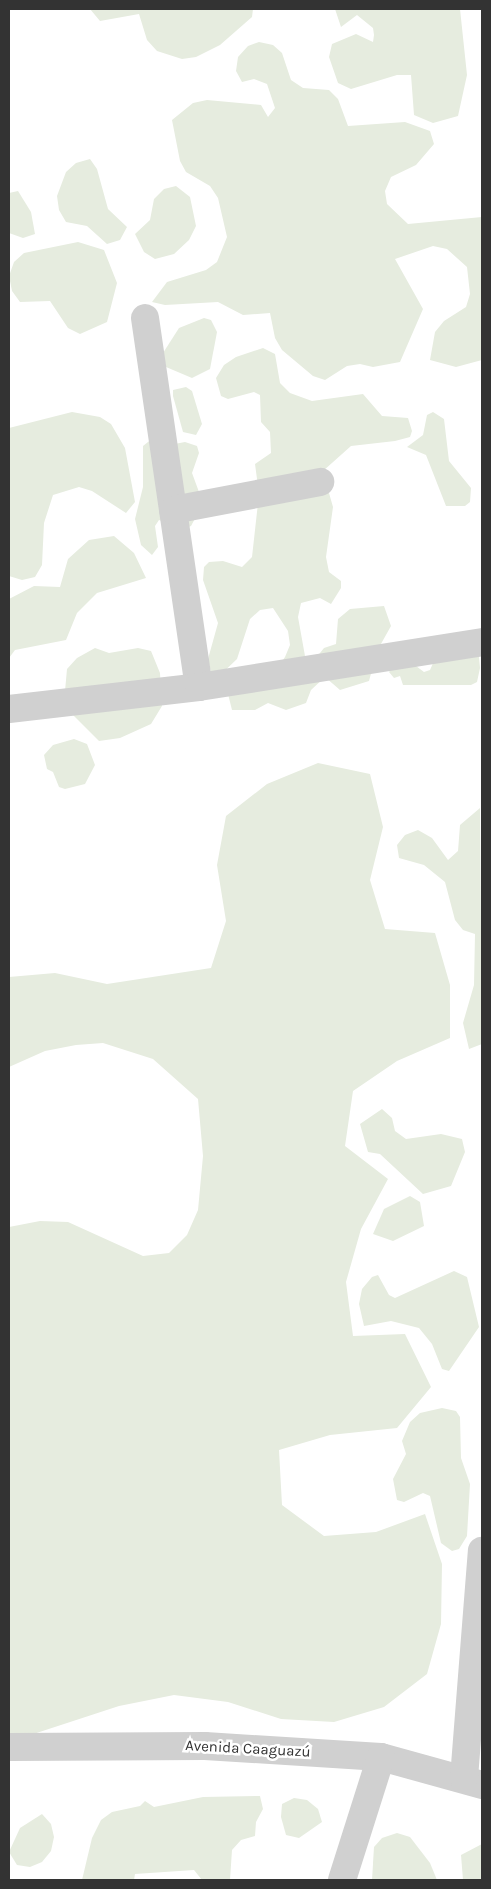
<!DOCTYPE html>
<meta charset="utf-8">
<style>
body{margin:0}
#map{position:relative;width:491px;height:1889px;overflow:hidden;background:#fff;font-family:Karla,sans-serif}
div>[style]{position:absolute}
.green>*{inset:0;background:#e6ecdf}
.minor>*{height:28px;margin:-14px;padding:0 14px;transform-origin:14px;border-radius:14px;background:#d0d0d0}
span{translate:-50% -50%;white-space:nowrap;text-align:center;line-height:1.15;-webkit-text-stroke:5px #fff;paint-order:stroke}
.street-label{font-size:15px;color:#333}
.frame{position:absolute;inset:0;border:10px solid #333;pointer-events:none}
</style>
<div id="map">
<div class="green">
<i style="clip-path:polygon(90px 9px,253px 9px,252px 17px,220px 45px,196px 57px,182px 59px,157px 51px,147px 40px,139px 14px,100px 21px)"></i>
<i style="clip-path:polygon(335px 9px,460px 9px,467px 75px,458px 116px,433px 123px,414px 115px,411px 75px,397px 75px,351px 89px,338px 83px,329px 57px,332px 44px,356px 34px,373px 42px,374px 35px,373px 28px,357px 15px,341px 27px)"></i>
<i style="clip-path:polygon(259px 42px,273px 45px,282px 53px,291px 80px,303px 88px,329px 90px,338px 99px,348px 126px,405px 122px,430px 131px,434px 144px,416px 165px,391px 177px,385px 191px,387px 204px,408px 224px,482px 217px,482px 360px,456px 367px,430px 360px,435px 332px,444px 321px,466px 307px,470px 294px,467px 267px,447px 249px,433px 246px,395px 259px,423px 309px,400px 362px,373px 367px,360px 364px,347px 366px,325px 380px,313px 376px,282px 350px,275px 338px,270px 313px,243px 315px,218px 302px,165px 305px,152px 302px,167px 282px,206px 270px,217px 262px,227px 237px,218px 198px,210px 186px,186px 172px,180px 161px,172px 120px,193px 103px,207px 100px,261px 105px,268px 117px,275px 108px,267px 84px,254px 79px,242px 82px,236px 71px,238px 57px,248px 46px)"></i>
<i style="clip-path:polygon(90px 159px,97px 169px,108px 209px,127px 227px,120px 240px,107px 244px,87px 226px,66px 222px,59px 210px,57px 196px,66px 172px,76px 163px)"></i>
<i style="clip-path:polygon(176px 186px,190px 197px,196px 226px,189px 240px,174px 254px,155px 259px,144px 252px,135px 234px,150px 220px,154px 199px,164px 189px)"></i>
<i style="clip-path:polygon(18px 191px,31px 212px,35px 234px,23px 238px,9px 233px,9px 193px)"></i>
<i style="clip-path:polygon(78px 242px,104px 250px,117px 283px,107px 322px,80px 334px,68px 328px,50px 301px,20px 302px,12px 291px,9px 276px,14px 262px,24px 253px)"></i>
<i style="clip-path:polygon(204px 318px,211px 320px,217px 332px,210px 369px,192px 378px,166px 367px,163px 353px,179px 328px)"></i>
<i style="clip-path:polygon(263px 348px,275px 354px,280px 383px,290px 393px,312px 401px,363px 394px,382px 416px,408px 418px,412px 431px,410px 437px,395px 441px,351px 446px,323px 471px,320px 482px,329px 493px,333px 507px,326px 557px,329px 572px,341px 581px,341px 588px,331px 604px,320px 598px,301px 603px,298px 617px,305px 656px,316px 658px,324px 648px,336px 644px,338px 619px,350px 609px,384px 606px,391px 626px,377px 651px,369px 681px,340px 690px,325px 677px,311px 690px,306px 703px,286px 710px,268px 703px,255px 710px,232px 710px,228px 694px,277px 669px,285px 657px,290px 645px,288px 631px,273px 608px,260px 610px,250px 619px,237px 659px,213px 682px,208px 659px,218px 623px,203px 580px,204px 567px,209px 562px,223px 561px,242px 567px,252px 557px,259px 494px,255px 464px,271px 453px,270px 432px,261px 422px,260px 395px,254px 392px,228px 399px,221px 396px,216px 378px,224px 365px,236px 357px)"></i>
<i style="clip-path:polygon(186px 387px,192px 391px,202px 424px,196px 435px,183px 432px,173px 396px,173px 390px)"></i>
<i style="clip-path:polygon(72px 412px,100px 417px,111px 424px,125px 448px,135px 502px,126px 513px,92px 491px,79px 487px,53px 495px,44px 523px,42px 565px,35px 577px,22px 580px,9px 576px,9px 428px)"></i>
<i style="clip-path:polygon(433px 412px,444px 419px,449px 461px,471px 488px,470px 502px,465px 506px,446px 506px,426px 455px,407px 447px,423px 435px,427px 415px)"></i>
<i style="clip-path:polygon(153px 438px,164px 446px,185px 442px,197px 446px,199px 453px,192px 473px,199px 492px,198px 513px,191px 526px,184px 529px,159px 520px,155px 526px,158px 547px,152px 555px,141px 545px,135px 519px,143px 487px,143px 446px)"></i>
<i style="clip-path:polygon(114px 536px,134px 553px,146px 578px,97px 593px,77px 613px,66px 640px,15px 650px,9px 658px,9px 599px,34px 586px,60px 587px,68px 559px,89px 540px)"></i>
<i style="clip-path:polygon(478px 647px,480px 668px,477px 682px,471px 685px,403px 685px,400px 676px,394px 678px,389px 672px,393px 667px,412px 663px,424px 672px,430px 670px,438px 652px)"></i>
<i style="clip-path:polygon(95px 648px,109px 653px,138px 648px,151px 651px,160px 673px,162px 706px,151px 724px,120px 738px,99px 741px,71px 713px,65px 691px,67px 669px,77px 658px)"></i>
<i style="clip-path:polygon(74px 739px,87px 744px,95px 765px,85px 784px,65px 789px,59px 787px,53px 772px,47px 769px,44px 755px,53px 745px)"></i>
<i style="clip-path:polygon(318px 763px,370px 774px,383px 827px,370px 880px,385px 929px,435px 933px,450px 985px,450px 1038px,397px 1061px,353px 1091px,345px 1146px,388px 1179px,361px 1229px,346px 1282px,353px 1336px,405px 1334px,431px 1387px,397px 1428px,330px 1435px,279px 1450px,282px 1505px,324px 1536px,376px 1532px,425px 1514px,442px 1564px,441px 1624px,427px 1674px,384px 1707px,334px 1722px,281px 1719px,228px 1702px,174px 1695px,119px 1706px,9px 1742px,9px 1227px,40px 1221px,68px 1222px,143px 1256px,169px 1253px,187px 1235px,198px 1210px,203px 1156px,198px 1099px,153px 1059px,103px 1043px,76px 1045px,45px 1051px,9px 1067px,9px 977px,55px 973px,107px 984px,211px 968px,226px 921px,217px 865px,226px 816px,267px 784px)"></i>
<i style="clip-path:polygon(480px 808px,482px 1044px,469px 1049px,463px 1023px,474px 985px,475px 934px,463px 930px,455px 920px,445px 882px,424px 865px,399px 858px,397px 845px,405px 835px,418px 830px,432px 838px,448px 860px,458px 851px,460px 825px)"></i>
<i style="clip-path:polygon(382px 1109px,392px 1118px,395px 1131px,406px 1139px,441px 1134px,462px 1139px,465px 1152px,451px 1186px,423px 1194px,380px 1154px,368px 1152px,360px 1124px)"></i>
<i style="clip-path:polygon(410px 1196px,420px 1202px,424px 1226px,393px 1241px,373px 1234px,384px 1209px)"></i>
<i style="clip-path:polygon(454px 1271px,467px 1277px,479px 1327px,449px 1371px,442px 1369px,432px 1344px,419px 1328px,391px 1321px,364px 1326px,359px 1304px,362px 1289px,372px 1277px,378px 1275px,389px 1295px,395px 1298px)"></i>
<i style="clip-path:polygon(442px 1408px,456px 1411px,460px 1417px,461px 1458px,470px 1484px,467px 1536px,459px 1549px,452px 1551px,441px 1543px,430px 1496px,423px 1493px,404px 1502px,397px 1500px,393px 1479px,406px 1454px,402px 1441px,410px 1422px,420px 1413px)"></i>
<i style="clip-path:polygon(260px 1796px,263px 1809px,256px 1822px,255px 1836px,241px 1840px,232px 1850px,230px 1880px,202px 1880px,194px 1870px,135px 1874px,134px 1880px,82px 1880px,92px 1838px,101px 1820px,112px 1812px,140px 1806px,145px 1801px,154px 1807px,203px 1797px)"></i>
<i style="clip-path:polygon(294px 1798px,307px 1800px,318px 1809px,322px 1822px,299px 1838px,286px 1835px,281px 1817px,282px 1804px)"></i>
<i style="clip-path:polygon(42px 1814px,51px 1824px,54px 1837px,51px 1851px,42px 1862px,30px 1867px,17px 1865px,9px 1852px,20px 1828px)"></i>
<i style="clip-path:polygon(397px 1833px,410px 1837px,430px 1863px,437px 1880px,372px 1880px,374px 1847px,382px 1838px)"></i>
<i style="clip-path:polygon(482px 1844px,482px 1880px,463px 1880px,461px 1855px)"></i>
</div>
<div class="minor">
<i style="left:145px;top:318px;width:373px;rotate:81.7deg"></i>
<i style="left:173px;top:510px;width:150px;rotate:-10.8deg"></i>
<i style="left:9px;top:709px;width:191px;rotate:-6.6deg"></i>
<i style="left:199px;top:687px;width:287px;rotate:-9deg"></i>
<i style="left:9px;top:1747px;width:196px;rotate:-0.3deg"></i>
<i style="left:205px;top:1746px;width:176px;rotate:3.6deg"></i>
<i style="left:381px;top:1757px;width:105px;rotate:15.5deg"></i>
<i style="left:464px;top:1778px;width:228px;rotate:-85.5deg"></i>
<i style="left:342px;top:1880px;width:129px;rotate:-72.4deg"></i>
</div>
<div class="street-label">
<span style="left:248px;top:1749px;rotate:3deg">Avenida Caaguazú</span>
</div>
<div class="frame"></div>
</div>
